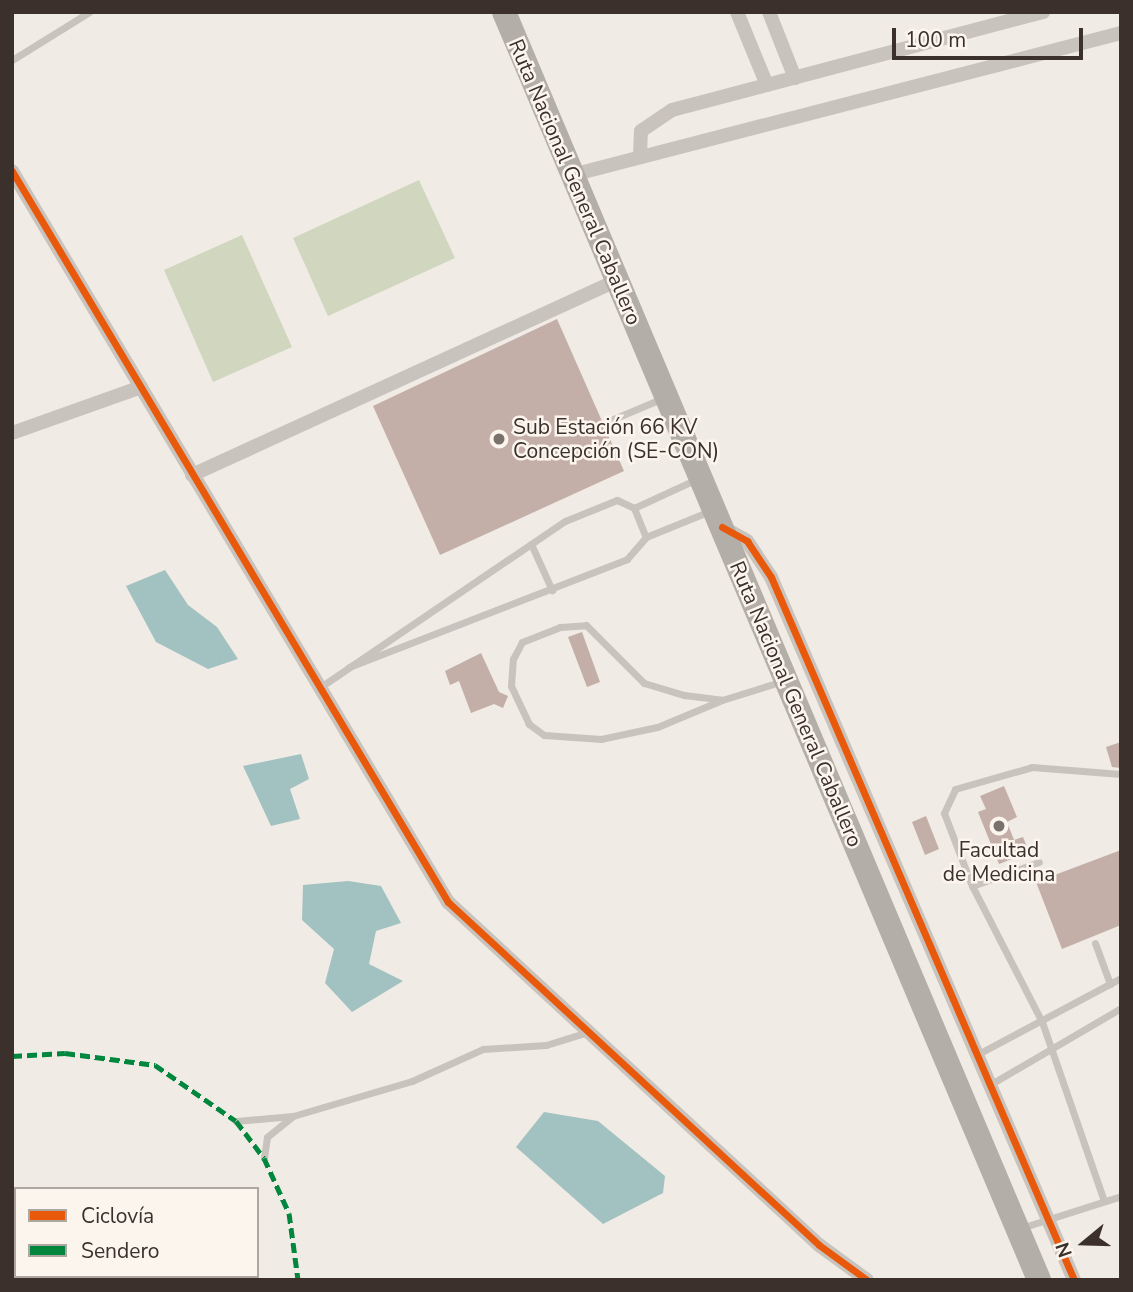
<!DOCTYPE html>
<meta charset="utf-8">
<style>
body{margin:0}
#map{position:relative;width:1133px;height:1292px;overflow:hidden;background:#f0ebe5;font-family:"Nunito Sans",sans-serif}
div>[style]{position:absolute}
.green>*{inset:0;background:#d1d6bf}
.water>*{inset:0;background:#a1c2c1}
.building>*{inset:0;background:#c3afa7}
.service>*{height:7px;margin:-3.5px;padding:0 3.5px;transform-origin:3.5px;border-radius:3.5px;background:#c9c3be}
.minor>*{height:14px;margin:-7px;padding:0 7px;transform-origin:7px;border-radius:7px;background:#c9c3be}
.trunk>*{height:24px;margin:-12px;padding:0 12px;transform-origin:12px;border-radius:12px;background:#b4aea8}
.quiet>*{height:5px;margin-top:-2.5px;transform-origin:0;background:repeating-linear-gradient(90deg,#00873e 0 10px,transparent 0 15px)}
.cycleway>*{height:7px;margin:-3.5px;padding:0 3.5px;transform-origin:3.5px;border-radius:3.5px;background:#e8590c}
.dots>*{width:19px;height:19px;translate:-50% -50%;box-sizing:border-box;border:4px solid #fbf5ee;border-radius:50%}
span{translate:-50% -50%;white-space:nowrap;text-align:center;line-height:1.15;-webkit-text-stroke:5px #fbf5ee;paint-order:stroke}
.street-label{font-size:21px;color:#3b302b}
.poi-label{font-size:21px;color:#3b302b}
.left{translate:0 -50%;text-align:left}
.frame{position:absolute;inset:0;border:14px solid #3b302b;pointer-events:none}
.legend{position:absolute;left:14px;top:1187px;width:245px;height:91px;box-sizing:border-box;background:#fbf5ee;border:2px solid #aea6a0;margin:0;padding:9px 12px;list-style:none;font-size:21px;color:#3b302b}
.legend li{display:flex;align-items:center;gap:14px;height:35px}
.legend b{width:35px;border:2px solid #aea6a0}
.north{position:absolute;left:1049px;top:1208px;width:70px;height:70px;-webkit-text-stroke:5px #fbf5ee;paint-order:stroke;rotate:251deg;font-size:19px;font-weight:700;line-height:28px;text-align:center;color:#3b302b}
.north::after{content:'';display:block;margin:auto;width:24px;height:32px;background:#3b302b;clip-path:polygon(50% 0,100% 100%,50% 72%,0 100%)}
.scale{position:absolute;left:892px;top:28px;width:191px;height:32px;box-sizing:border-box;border:4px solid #3b302b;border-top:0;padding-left:9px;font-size:21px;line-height:24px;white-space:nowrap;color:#3b302b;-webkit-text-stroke:5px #fbf5ee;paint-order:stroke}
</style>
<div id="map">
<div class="green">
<i style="clip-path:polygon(419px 180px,455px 258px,328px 316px,293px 238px)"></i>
<i style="clip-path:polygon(242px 235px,292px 347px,213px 382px,164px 270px)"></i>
</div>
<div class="water">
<i style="clip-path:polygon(165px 570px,188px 605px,217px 627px,238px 659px,208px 669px,156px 642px,126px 586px)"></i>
<i style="clip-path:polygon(301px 754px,309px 779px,290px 789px,300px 819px,271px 826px,243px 766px)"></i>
<i style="clip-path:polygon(348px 881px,381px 886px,401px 923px,376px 931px,369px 964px,403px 981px,352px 1012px,325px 983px,334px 949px,302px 920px,303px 885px)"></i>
<i style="clip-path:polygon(544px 1112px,598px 1121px,665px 1176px,663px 1193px,603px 1224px,516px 1147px)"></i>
</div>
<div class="building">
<i style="clip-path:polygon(557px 319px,624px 471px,440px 555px,373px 406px)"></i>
<i style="clip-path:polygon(582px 632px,600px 682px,587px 687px,568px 637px)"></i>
<i style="clip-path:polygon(481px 653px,499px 692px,508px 696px,503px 708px,494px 704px,471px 713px,459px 681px,450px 685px,445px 671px)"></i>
<i style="clip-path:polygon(1121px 742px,1121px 768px,1112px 767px,1106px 747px)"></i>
<i style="clip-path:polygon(1004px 786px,1017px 817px,1007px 822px,1014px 840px,1023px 837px,1029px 852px,999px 864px,978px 812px,986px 809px,980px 796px)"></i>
<i style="clip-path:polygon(926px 816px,939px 849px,925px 855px,912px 822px)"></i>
<i style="clip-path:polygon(1121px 850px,1121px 925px,1062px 949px,1036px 882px)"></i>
</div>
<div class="service">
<i style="left:12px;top:60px;width:91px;rotate:-31.9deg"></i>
<i style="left:611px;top:420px;width:56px;rotate:-22.9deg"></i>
<i style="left:634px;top:508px;width:31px;rotate:68deg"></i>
<i style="left:531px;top:544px;width:51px;rotate:65.5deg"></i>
<i style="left:349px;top:667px;width:298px;rotate:-21.2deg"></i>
<i style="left:627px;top:559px;width:29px;rotate:-49deg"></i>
<i style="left:646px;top:537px;width:69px;rotate:-22.1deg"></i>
<i style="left:319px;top:688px;width:297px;rotate:-34.2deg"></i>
<i style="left:565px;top:521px;width:56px;rotate:-22deg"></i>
<i style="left:617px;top:500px;width:19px;rotate:25deg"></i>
<i style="left:634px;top:508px;width:69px;rotate:-24.7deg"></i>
<i style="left:722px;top:700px;width:70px;rotate:157.4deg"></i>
<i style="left:657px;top:727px;width:57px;rotate:167.9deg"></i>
<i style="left:601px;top:739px;width:57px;rotate:-176deg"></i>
<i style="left:544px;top:735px;width:19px;rotate:-144deg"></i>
<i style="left:529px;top:724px;width:42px;rotate:-115.3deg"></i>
<i style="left:511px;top:686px;width:27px;rotate:-86deg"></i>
<i style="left:513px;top:659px;width:19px;rotate:-62deg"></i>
<i style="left:522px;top:642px;width:41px;rotate:-21.5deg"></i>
<i style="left:560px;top:627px;width:26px;rotate:-4deg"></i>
<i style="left:586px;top:625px;width:82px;rotate:45deg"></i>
<i style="left:644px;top:683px;width:42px;rotate:16.7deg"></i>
<i style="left:684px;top:695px;width:38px;rotate:7deg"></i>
<i style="left:722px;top:700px;width:64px;rotate:-17.3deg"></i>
<i style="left:972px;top:886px;width:71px;rotate:-19.7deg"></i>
<i style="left:1095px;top:943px;width:44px;rotate:69.9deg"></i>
<i style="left:978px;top:1054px;width:162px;rotate:-28deg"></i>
<i style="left:991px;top:1084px;width:151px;rotate:-30.3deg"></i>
<i style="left:236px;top:1121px;width:57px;rotate:-5deg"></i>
<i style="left:293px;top:1116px;width:124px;rotate:-16.4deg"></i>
<i style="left:412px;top:1081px;width:78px;rotate:-24.3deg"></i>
<i style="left:483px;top:1049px;width:63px;rotate:-3.6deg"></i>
<i style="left:546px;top:1045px;width:41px;rotate:-17.1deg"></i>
<i style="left:264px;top:1158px;width:21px;rotate:-82deg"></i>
<i style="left:267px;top:1137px;width:33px;rotate:-39deg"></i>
<i style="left:1104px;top:1201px;width:189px;rotate:-109.1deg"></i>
<i style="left:1042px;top:1022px;width:153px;rotate:-117.2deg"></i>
<i style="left:972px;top:886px;width:78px;rotate:-111deg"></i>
<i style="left:944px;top:813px;width:26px;rotate:-65deg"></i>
<i style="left:955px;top:789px;width:80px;rotate:-15.9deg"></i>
<i style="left:1032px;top:767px;width:89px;rotate:4.5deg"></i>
<i style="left:1021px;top:1228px;width:105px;rotate:-17.7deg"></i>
</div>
<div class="minor">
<i style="left:737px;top:12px;width:79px;rotate:67.7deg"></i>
<i style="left:769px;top:12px;width:71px;rotate:68.5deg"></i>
<i style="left:640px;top:157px;width:26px;rotate:-88deg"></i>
<i style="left:641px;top:131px;width:37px;rotate:-34deg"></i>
<i style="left:672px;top:110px;width:384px;rotate:-14.8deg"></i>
<i style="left:12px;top:171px;width:851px;rotate:59.19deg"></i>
<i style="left:448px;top:902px;width:505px;rotate:42.75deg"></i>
<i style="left:819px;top:1245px;width:59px;rotate:36.1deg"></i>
<i style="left:572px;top:175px;width:567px;rotate:-14.5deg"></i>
<i style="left:12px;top:433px;width:137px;rotate:-19.6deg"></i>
<i style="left:192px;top:475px;width:468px;rotate:-24.6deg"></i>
<i style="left:724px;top:528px;width:26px;rotate:29deg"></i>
<i style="left:747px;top:541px;width:43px;rotate:56.3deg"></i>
<i style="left:771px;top:577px;width:766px;rotate:66.68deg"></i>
</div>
<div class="trunk">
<i style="left:504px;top:12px;width:1376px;rotate:67.12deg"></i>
</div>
<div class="quiet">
<i style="left:12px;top:1056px;width:53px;rotate:-3.2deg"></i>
<i style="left:65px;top:1053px;width:91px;rotate:7.6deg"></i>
<i style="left:155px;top:1065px;width:98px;rotate:34.7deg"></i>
<i style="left:236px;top:1121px;width:46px;rotate:52.9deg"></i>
<i style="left:264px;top:1158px;width:60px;rotate:65.6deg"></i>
<i style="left:289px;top:1213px;width:68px;rotate:82.3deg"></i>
</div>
<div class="cycleway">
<i style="left:12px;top:171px;width:851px;rotate:59.19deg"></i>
<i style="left:448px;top:902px;width:505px;rotate:42.75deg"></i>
<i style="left:819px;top:1245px;width:59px;rotate:36.1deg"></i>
<i style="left:722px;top:527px;width:29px;rotate:29deg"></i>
<i style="left:747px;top:541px;width:43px;rotate:56.3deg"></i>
<i style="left:771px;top:577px;width:766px;rotate:66.68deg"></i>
</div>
<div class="dots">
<i style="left:499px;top:439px;background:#7a716c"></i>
<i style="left:999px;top:826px;background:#7a716c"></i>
</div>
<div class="street-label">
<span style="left:575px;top:182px;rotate:67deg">Ruta Nacional General Caballero</span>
<span style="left:796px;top:704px;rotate:67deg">Ruta Nacional General Caballero</span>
</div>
<div class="poi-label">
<span class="left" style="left:513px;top:439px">Sub Estación 66 KV<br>Concepción (SE-CON)</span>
<span style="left:999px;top:862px">Facultad<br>de Medicina</span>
</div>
<div class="frame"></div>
<ul class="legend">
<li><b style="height:9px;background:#e8590c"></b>Ciclovía</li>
<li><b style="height:9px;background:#00873e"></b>Sendero</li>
</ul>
<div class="north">N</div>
<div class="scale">100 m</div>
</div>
